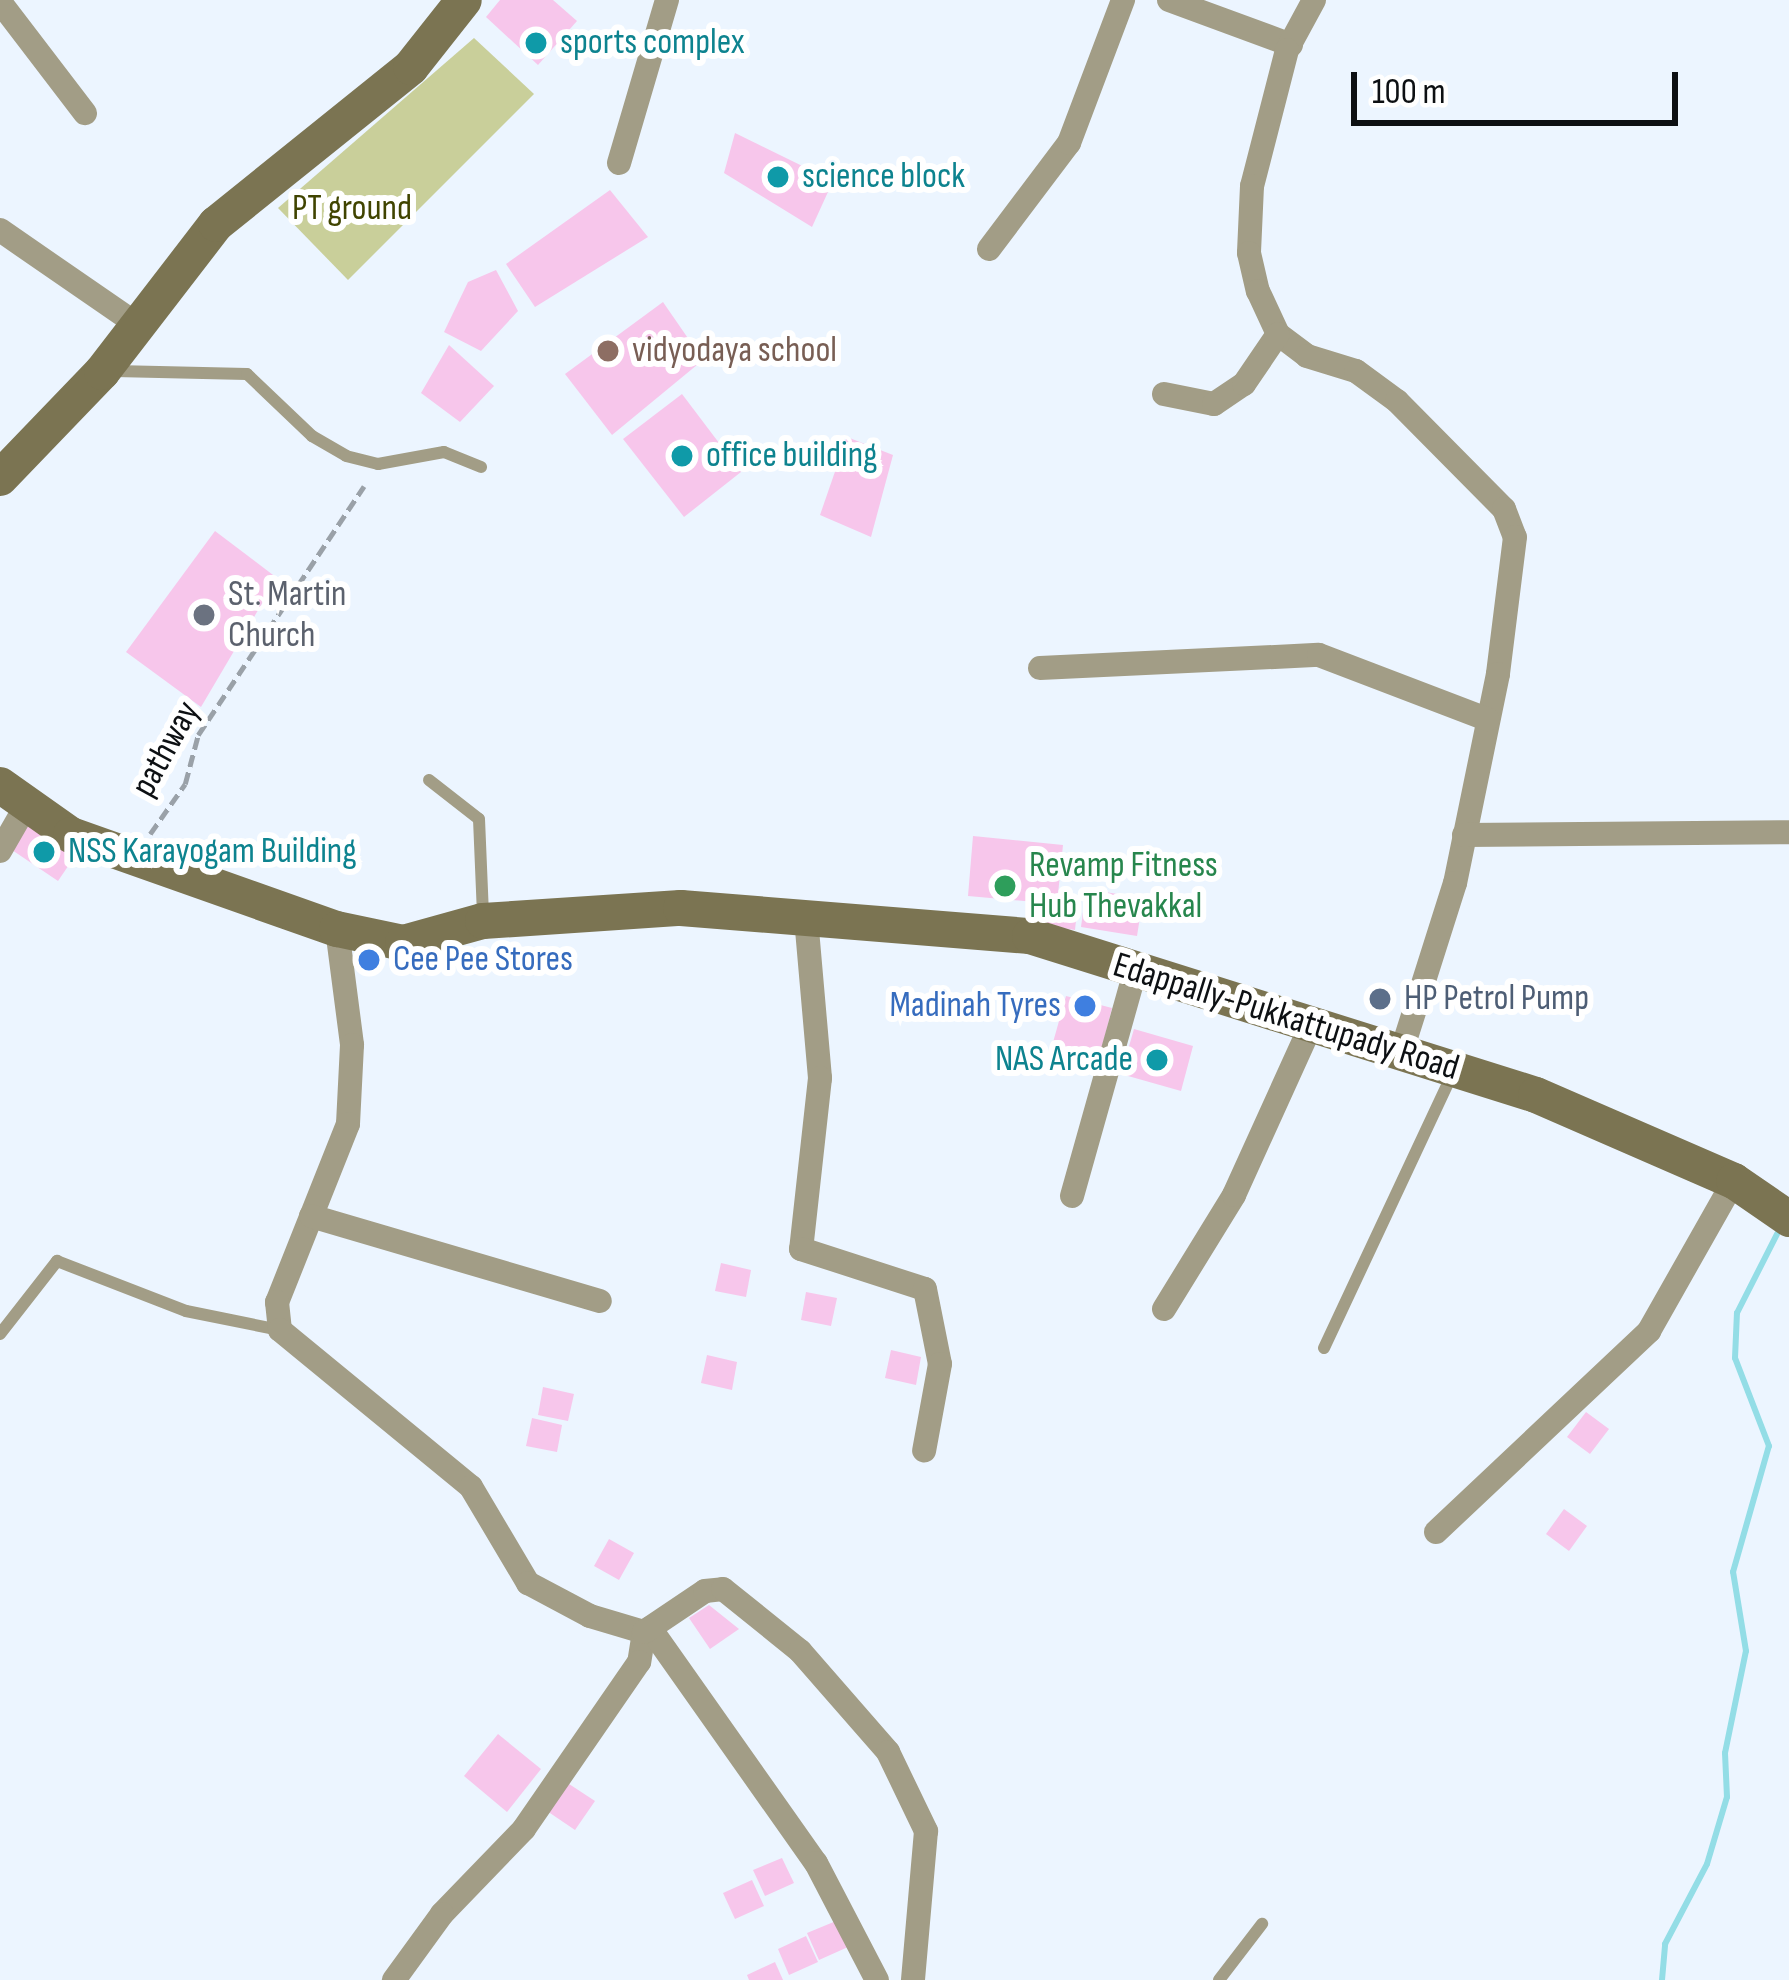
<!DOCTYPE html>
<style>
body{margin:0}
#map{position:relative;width:1789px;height:1980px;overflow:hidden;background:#ecf5ff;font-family:"Sofia Sans Condensed",sans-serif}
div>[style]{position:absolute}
.green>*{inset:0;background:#c9cf9a}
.stream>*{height:6px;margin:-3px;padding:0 3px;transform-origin:3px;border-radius:3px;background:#93dde6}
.building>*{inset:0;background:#f7c6eb}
.path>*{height:4.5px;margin-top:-2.25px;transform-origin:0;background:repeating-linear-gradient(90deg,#9aa1a8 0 12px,transparent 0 18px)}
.lane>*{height:12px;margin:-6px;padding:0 6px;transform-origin:6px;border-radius:6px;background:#a29d86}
.street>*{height:24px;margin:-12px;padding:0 12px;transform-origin:12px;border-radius:12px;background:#a29d86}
.secondary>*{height:36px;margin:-18px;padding:0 18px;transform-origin:18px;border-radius:18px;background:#7b7452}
.dots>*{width:33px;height:33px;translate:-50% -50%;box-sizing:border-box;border:6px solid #fff;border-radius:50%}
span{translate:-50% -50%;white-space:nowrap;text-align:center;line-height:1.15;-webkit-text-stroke:12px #fff;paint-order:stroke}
.culture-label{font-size:36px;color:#0d838f}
.left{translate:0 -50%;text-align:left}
.right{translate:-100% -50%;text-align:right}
.park-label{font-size:36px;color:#404400}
.education-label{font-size:36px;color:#785e54}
.worship-label{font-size:36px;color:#5b616d}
.street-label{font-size:36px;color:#0d1013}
.leisure-label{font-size:36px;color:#27864d}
.shop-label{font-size:36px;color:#366cbe}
.service-label{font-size:36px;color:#4e5e75}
.scale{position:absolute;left:1351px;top:72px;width:327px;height:54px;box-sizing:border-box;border:6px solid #0d1013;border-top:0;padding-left:15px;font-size:36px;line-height:42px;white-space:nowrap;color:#0d1013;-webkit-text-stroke:9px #fff;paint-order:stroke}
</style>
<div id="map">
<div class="green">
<i style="clip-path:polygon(474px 38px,534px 94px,348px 280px,278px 208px)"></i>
</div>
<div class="stream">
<i style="left:1662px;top:1980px;width:36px;rotate:-85deg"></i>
<i style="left:1665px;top:1944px;width:90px;rotate:-62.3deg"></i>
<i style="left:1707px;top:1864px;width:70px;rotate:-73.4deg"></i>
<i style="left:1727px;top:1797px;width:44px;rotate:-92.6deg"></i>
<i style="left:1725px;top:1753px;width:104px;rotate:-78.4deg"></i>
<i style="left:1746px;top:1651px;width:80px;rotate:-99.3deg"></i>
<i style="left:1733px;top:1572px;width:131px;rotate:-74.1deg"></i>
<i style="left:1769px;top:1446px;width:94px;rotate:-111.1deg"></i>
<i style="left:1735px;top:1358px;width:45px;rotate:-87.5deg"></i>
<i style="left:1737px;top:1313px;width:89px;rotate:-63.1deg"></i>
</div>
<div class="building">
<i style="clip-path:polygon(500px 0,553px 0,577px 21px,538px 65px,486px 17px)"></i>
<i style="clip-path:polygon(735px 133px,833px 181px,812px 227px,724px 173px)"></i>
<i style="clip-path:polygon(610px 190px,648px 237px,535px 307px,506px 264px)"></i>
<i style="clip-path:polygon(496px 270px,518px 311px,481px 351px,444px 332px,468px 282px)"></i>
<i style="clip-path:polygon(663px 302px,703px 360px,612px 435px,565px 374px)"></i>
<i style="clip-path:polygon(449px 345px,494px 386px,460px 422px,421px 393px)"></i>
<i style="clip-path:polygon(682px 394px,741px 472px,684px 517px,623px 439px)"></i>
<i style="clip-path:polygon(847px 437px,893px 455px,871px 537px,820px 515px)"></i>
<i style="clip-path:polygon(215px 531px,277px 578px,201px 707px,126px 652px)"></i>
<i style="clip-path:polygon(30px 822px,77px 853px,58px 881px,12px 850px)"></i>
<i style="clip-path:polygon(973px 836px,1063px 845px,1057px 904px,968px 896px)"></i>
<i style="clip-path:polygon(1086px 889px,1143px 898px,1137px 936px,1081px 927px)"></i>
<i style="clip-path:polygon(1048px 906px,1077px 911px,1075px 930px,1045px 925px)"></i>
<i style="clip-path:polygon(1066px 996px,1112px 1008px,1099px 1059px,1052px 1046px)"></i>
<i style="clip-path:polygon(1134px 1029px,1193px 1046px,1181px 1091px,1121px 1074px)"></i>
<i style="clip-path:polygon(721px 1263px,751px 1270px,746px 1297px,715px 1291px)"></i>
<i style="clip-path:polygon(806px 1292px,837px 1298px,831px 1326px,801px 1320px)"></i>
<i style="clip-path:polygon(891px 1350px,921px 1357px,916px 1385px,885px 1378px)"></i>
<i style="clip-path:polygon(707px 1355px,737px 1362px,732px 1390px,701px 1383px)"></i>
<i style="clip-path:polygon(543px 1387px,574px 1394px,568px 1421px,538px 1415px)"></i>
<i style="clip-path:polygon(1586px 1412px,1609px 1429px,1590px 1454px,1567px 1437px)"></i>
<i style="clip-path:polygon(532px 1418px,562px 1425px,557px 1452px,526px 1446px)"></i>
<i style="clip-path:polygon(1564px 1509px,1587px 1526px,1569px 1551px,1546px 1534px)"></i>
<i style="clip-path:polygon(609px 1539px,634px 1553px,619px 1580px,594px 1566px)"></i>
<i style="clip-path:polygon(709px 1605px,739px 1629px,710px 1649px,689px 1618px)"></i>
<i style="clip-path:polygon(498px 1734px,541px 1769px,507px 1812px,464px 1776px)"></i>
<i style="clip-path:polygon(566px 1782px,595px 1801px,575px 1830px,547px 1811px)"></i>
<i style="clip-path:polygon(782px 1858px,794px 1883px,765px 1896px,753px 1870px)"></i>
<i style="clip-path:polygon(752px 1880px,764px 1906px,735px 1919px,723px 1893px)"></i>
<i style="clip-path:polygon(836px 1921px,848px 1947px,819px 1960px,807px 1933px)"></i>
<i style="clip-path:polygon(806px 1936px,818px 1962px,789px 1975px,778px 1949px)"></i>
<i style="clip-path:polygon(775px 1962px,783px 1980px,749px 1980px,747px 1975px)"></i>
</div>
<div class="path">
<i style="left:150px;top:834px;width:61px;rotate:-55deg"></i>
<i style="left:185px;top:784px;width:51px;rotate:-75.1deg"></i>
<i style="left:198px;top:735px;width:299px;rotate:-56.3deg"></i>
</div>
<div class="lane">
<i style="left:115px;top:371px;width:132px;rotate:1.3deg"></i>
<i style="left:247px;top:374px;width:90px;rotate:43.6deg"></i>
<i style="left:312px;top:436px;width:39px;rotate:30deg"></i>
<i style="left:346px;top:456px;width:33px;rotate:14deg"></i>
<i style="left:378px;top:464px;width:67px;rotate:-10.3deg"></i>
<i style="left:444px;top:452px;width:40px;rotate:22deg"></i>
<i style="left:429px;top:780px;width:63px;rotate:38deg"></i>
<i style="left:479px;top:819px;width:95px;rotate:87.6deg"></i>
<i style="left:0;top:1334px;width:93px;rotate:-52deg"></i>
<i style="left:57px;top:1261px;width:138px;rotate:21.2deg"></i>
<i style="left:186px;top:1311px;width:95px;rotate:11.5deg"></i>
<i style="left:1324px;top:1348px;width:305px;rotate:-64.9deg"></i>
<i style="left:1219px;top:1980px;width:71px;rotate:-52.5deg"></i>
</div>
<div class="street">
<i style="left:1169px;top:0;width:130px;rotate:20.2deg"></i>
<i style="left:1314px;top:0;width:57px;rotate:118.4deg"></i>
<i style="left:1287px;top:50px;width:140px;rotate:104.4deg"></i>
<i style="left:1252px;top:186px;width:67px;rotate:92.6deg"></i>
<i style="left:1249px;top:253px;width:39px;rotate:77deg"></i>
<i style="left:1258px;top:291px;width:47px;rotate:65.1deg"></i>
<i style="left:1278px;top:334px;width:36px;rotate:37deg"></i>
<i style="left:1307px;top:356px;width:51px;rotate:17deg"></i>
<i style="left:1356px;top:371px;width:51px;rotate:36.2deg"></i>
<i style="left:1397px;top:401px;width:152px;rotate:45.3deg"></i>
<i style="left:1504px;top:509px;width:30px;rotate:69deg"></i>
<i style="left:1515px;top:537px;width:138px;rotate:97.1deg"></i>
<i style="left:1498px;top:674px;width:213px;rotate:101.6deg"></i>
<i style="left:1455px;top:883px;width:178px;rotate:107.6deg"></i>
<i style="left:0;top:2px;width:140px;rotate:52.6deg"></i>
<i style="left:619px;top:163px;width:170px;rotate:-73.6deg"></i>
<i style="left:0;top:230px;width:169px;rotate:34.6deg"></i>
<i style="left:989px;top:249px;width:133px;rotate:-53deg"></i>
<i style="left:1069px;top:143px;width:153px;rotate:-69.3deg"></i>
<i style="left:1164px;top:394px;width:51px;rotate:11.3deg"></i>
<i style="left:1214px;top:404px;width:36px;rotate:-34deg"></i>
<i style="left:1244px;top:384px;width:60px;rotate:-55.8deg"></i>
<i style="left:1040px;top:668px;width:279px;rotate:-2.7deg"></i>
<i style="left:1319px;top:655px;width:180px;rotate:20.9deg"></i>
<i style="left:1464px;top:835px;width:325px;rotate:-0.5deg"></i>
<i style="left:0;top:851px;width:54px;rotate:-60.1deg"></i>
<i style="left:806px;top:918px;width:161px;rotate:85deg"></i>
<i style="left:820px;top:1078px;width:172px;rotate:96.3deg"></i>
<i style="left:801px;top:1249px;width:130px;rotate:17.9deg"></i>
<i style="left:925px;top:1289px;width:76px;rotate:78.7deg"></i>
<i style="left:940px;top:1364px;width:88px;rotate:100.4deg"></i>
<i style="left:337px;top:929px;width:117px;rotate:82.6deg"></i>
<i style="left:352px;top:1045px;width:79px;rotate:92.9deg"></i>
<i style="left:348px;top:1124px;width:192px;rotate:111.7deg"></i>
<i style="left:277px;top:1302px;width:28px;rotate:84deg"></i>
<i style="left:280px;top:1330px;width:247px;rotate:39.4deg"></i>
<i style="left:471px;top:1487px;width:112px;rotate:59.3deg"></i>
<i style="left:528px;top:1583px;width:70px;rotate:28deg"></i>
<i style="left:590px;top:1616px;width:56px;rotate:16.5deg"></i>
<i style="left:644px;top:1632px;width:30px;rotate:99deg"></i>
<i style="left:639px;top:1662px;width:203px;rotate:124.6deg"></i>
<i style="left:524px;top:1829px;width:118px;rotate:134deg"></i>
<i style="left:442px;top:1914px;width:82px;rotate:126deg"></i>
<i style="left:1072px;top:1196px;width:236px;rotate:-74.3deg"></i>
<i style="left:311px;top:1216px;width:301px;rotate:16.4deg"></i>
<i style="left:1164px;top:1309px;width:134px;rotate:-58.4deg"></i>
<i style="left:1234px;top:1195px;width:187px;rotate:-65.6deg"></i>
<i style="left:1436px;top:1532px;width:293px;rotate:-43.3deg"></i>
<i style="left:1649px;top:1331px;width:172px;rotate:-60.5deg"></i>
<i style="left:650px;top:1628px;width:288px;rotate:54.8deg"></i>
<i style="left:816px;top:1863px;width:132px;rotate:62.5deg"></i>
<i style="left:644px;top:1632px;width:73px;rotate:-33.9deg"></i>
<i style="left:705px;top:1591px;width:18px;rotate:-6deg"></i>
<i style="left:723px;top:1589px;width:99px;rotate:38.8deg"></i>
<i style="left:800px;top:1651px;width:134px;rotate:48.9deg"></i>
<i style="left:888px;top:1752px;width:88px;rotate:64.3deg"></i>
<i style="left:926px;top:1831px;width:150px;rotate:95deg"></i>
</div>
<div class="secondary">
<i style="left:0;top:478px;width:147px;rotate:-46.1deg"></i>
<i style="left:102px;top:372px;width:187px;rotate:-52.4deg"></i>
<i style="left:216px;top:224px;width:250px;rotate:-38.8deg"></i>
<i style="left:411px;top:67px;width:85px;rotate:-51.7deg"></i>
<i style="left:0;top:785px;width:87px;rotate:35.2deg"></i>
<i style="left:71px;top:835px;width:282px;rotate:19.5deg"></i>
<i style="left:337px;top:929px;width:67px;rotate:12deg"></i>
<i style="left:403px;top:943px;width:83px;rotate:-15.4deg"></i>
<i style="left:483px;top:921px;width:198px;rotate:-3.8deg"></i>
<i style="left:681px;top:908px;width:350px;rotate:4.6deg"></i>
<i style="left:1030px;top:936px;width:530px;rotate:17.44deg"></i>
<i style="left:1536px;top:1095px;width:216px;rotate:23.5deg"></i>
<i style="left:1734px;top:1181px;width:67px;rotate:34.6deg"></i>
</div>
<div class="dots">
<i style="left:536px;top:43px;background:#0f9aa8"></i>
<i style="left:778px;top:177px;background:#0f9aa8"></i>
<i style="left:608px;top:351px;background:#8d6e63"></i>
<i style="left:682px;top:456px;background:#0f9aa8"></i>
<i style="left:204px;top:615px;background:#6b7280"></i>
<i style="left:44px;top:852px;background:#0f9aa8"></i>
<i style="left:1005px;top:886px;background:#2e9e5b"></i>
<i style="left:369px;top:960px;background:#3f7fe0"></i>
<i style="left:1380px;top:999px;background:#5c6f8a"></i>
<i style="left:1085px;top:1006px;background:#3f7fe0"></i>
<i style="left:1157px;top:1060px;background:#0f9aa8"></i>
</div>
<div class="culture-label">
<span class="left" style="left:560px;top:43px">sports complex</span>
<span class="left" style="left:802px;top:177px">science block</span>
<span class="left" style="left:706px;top:456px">office building</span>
<span class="left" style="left:68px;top:852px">NSS Karayogam Building</span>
<span class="right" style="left:1133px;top:1060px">NAS Arcade</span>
</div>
<div class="park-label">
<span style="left:352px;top:209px">PT ground</span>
</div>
<div class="education-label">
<span class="left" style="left:632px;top:351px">vidyodaya school</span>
</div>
<div class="worship-label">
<span class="left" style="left:228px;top:615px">St. Martin<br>Church</span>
</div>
<div class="street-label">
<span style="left:166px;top:749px;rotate:-61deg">pathway</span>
<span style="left:1286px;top:1017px;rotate:17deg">Edappally-Pukkattupady Road</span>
</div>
<div class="leisure-label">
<span class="left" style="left:1029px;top:886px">Revamp Fitness<br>Hub Thevakkal</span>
</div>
<div class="shop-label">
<span class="left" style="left:393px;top:960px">Cee Pee Stores</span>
<span class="right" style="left:1061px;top:1006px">Madinah Tyres</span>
</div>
<div class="service-label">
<span class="left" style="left:1404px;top:999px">HP Petrol Pump</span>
</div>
<div class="scale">100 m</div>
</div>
